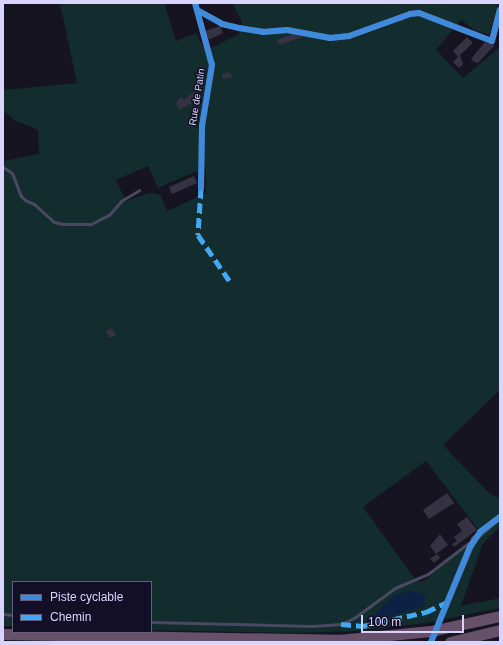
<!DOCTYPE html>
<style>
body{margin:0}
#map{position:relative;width:503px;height:645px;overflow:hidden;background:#161421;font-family:Arial,sans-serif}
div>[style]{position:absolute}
.green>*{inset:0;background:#132c2d}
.water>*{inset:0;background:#0d2144}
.building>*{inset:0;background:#343243}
.street-tunnel>*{height:6px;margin-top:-3px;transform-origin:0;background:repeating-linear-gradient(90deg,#333142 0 6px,transparent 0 9px)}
.lane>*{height:3px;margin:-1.5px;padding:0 1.5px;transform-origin:1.5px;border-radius:1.5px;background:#4a4962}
.street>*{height:6px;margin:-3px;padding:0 3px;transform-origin:3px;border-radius:3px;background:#4a4962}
.highway>*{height:11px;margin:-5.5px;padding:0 5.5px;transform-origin:5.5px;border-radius:5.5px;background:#67516a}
.quiet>*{height:5px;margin-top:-2.5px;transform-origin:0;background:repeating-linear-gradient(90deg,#3fa9f5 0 10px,transparent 0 15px)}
.cycleway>*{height:6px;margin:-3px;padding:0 3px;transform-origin:3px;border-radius:3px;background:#408adc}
span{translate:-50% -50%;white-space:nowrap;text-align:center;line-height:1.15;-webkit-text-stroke:3px #130f26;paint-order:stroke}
.street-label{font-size:10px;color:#d9d4ff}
.frame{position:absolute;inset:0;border:4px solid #d9d4ff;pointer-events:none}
.legend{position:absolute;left:12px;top:581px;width:140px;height:52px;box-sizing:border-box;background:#130f26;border:1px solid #625e7d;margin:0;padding:5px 7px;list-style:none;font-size:12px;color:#d9d4ff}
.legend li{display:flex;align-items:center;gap:8px;height:20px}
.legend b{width:20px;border:1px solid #625e7d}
.scale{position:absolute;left:361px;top:615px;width:103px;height:18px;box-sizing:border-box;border:2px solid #d9d4ff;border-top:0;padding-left:5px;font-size:12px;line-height:14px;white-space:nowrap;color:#d9d4ff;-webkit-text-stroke:3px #130f26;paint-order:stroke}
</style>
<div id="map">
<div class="green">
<i style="clip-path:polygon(evenodd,60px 3px,164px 3px,176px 41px,196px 33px,205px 51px,239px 34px,242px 21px,232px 3px,498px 3px,490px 35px,476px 31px,461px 20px,436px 50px,463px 78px,500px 47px,500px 390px,443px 445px,490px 494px,500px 498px,500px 527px,483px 543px,461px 606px,500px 598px,500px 608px,427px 623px,356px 631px,291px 633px,151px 630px,151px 582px,13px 582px,13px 626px,3px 626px,3px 161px,39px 154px,38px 130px,14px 120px,3px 110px,3px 90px,77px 83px,60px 3px,148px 166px,158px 188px,206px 167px,206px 193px,167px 211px,161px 195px,149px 193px,126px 201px,116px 180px,148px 166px,60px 3px,426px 461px,481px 533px,424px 581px,417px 582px,363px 507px,426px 461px)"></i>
</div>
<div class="water">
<i style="clip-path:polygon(408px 591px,425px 594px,425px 604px,422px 607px,377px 621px,372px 617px,395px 595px)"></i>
</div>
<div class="building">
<i style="clip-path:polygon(220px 26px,223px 33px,209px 40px,205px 31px)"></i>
<i style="clip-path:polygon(292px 34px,303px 37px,279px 45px,277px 40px)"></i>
<i style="clip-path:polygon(467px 37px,473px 43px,460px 55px,463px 64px,459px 68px,453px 62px,458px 57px,453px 51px)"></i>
<i style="clip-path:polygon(485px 42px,495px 45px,478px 63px,474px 62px,471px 59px)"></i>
<i style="clip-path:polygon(230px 72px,232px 77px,223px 79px,222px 74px)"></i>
<i style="clip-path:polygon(194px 92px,198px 100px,179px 110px,176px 104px,178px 99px,182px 97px,184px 100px)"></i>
<i style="clip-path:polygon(194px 176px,197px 183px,172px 194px,169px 187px)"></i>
<i style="clip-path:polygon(112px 328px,116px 335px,109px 338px,106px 331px)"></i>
<i style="clip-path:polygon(447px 493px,454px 503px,429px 519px,423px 510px)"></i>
<i style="clip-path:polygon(467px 517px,477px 530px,454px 547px,452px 544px,457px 541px,454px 537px,462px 531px,457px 524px)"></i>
<i style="clip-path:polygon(440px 534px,448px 545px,436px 554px,430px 546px)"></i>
<i style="clip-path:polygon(437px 554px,440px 558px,434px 563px,430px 559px)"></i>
</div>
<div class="street-tunnel">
<i style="left:431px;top:642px;width:14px;rotate:-65deg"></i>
</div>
<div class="lane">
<i style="left:3px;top:167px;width:11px;rotate:34deg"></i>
<i style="left:12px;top:173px;width:25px;rotate:69deg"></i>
<i style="left:21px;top:196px;width:6px;rotate:45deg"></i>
<i style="left:25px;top:200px;width:10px;rotate:24deg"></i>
<i style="left:34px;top:204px;width:27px;rotate:42deg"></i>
<i style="left:54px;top:222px;width:9px;rotate:13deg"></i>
<i style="left:63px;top:224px;width:28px"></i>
<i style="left:91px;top:224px;width:20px;rotate:-27deg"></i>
<i style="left:109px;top:215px;width:18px;rotate:-49deg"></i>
<i style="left:121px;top:201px;width:21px;rotate:-31deg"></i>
<i style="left:3px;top:614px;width:10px;rotate:6deg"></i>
<i style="left:151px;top:622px;width:161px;rotate:1.4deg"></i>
<i style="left:312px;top:626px;width:29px;rotate:-4deg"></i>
<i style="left:341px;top:624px;width:14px;rotate:-25deg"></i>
<i style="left:354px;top:618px;width:51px;rotate:-36.2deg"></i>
<i style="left:395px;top:588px;width:36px;rotate:-23deg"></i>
<i style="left:428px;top:574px;width:54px;rotate:-37.5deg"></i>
</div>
<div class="street">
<i style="left:195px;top:3px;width:64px;rotate:74.7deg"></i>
<i style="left:212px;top:65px;width:62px;rotate:99.3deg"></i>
<i style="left:202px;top:126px;width:62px;rotate:90.9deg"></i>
<i style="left:199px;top:11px;width:26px;rotate:29deg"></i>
<i style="left:222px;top:24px;width:17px;rotate:13deg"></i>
<i style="left:239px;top:28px;width:24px;rotate:9deg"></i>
<i style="left:263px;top:32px;width:24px;rotate:-5deg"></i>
<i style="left:287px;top:30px;width:44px;rotate:10.5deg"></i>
<i style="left:330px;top:38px;width:19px;rotate:-6deg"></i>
<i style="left:349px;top:36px;width:65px;rotate:-19.8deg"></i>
<i style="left:410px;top:14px;width:9px;rotate:-6deg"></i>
<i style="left:419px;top:13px;width:78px;rotate:21deg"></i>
<i style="left:492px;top:41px;width:32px;rotate:-76deg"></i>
<i style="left:439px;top:622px;width:90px;rotate:-67.1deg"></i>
<i style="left:474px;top:539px;width:34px;rotate:-40deg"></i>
</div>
<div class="highway">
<i style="left:3px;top:634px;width:335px;rotate:1deg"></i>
<i style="left:338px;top:640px;width:93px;rotate:-5.5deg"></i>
<i style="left:431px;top:631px;width:71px;rotate:-12.3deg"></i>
<i style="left:450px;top:642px;width:51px;rotate:-13.5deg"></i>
</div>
<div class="quiet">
<i style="left:201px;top:188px;width:47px;rotate:93.7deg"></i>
<i style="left:198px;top:235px;width:58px;rotate:55.5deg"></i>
<i style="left:341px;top:624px;width:22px;rotate:5deg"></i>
<i style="left:363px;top:626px;width:65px;rotate:-12.5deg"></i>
<i style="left:426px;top:612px;width:23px;rotate:-25deg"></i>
</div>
<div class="cycleway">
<i style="left:195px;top:3px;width:64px;rotate:74.7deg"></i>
<i style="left:212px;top:65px;width:62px;rotate:99.3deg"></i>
<i style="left:202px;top:126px;width:62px;rotate:90.9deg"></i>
<i style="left:199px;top:11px;width:26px;rotate:29deg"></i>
<i style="left:222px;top:24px;width:17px;rotate:13deg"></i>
<i style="left:239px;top:28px;width:24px;rotate:9deg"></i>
<i style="left:263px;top:32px;width:24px;rotate:-5deg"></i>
<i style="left:287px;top:30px;width:44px;rotate:10.5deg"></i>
<i style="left:330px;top:38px;width:19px;rotate:-6deg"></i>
<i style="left:349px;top:36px;width:65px;rotate:-19.8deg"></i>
<i style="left:410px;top:14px;width:9px;rotate:-6deg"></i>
<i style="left:419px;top:13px;width:78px;rotate:21deg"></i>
<i style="left:492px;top:41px;width:32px;rotate:-76deg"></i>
<i style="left:431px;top:642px;width:103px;rotate:-67.7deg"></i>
<i style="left:470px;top:547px;width:18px;rotate:-56deg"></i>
<i style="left:480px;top:532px;width:25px;rotate:-37deg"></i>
</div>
<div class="street-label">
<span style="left:197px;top:97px;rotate:-81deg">Rue de Patin</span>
</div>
<div class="frame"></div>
<ul class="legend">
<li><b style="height:5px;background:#408adc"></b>Piste cyclable</li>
<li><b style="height:5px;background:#3fa9f5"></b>Chemin</li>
</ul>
<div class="scale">100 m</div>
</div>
